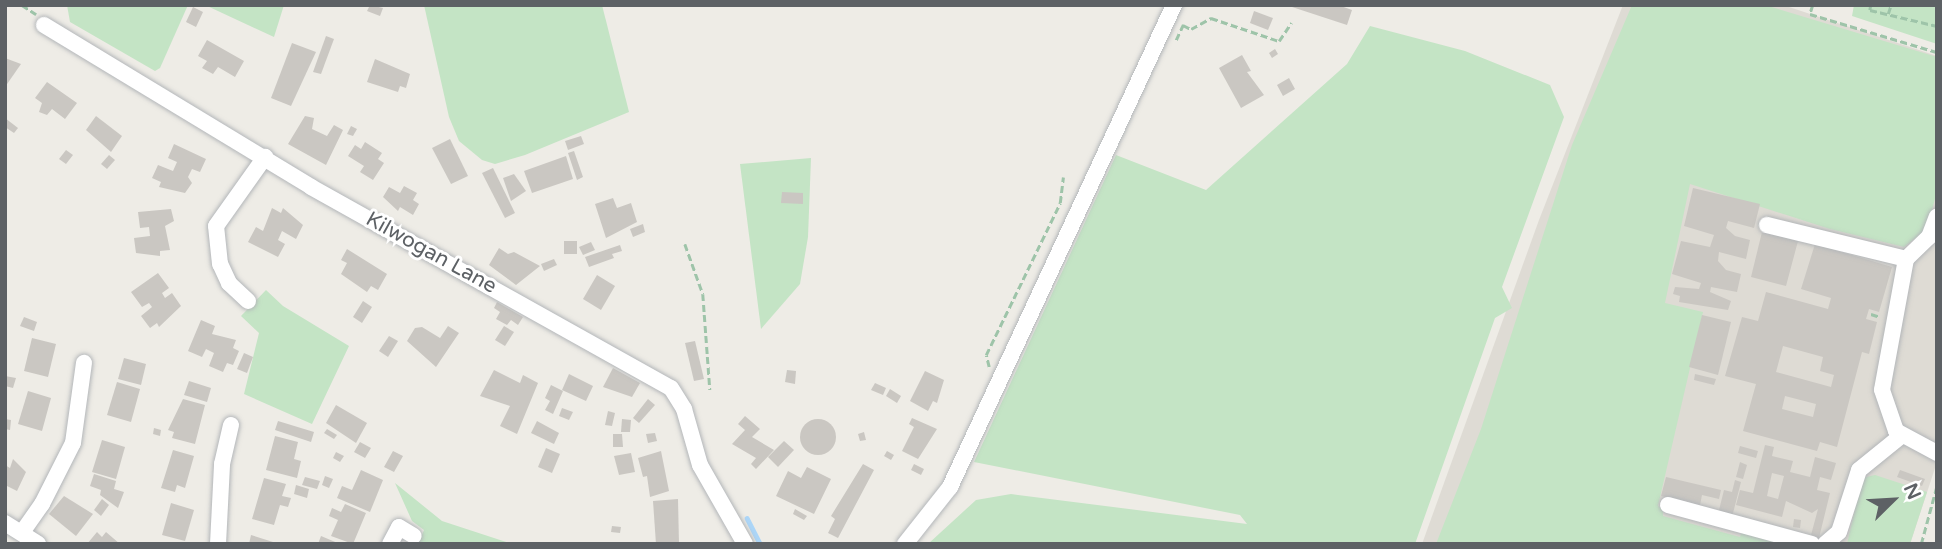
<!DOCTYPE html>
<style>
body{margin:0}
#map{position:relative;width:1942px;height:549px;overflow:hidden;background:#eeece6;font-family:"Varela Round",sans-serif}
div>[style]{position:absolute}
.education>*{inset:0;background:#dedbd4}
.green>*{inset:0;background:#c4e4c5}
.stream>*{height:4.5px;margin:-2.25px;padding:0 2.25px;transform-origin:2.25px;border-radius:2.25px;background:#acd6f8}
.building>*{inset:0;background:#cac7c2}
.round{border-radius:50%}
.path>*{height:2.5px;margin-top:-1.25px;transform-origin:0;background:repeating-linear-gradient(90deg,#9ec4a9 0 7px,transparent 0 10.5px)}
.roads{filter:drop-shadow(0 0 2px #b3b6b9) drop-shadow(0 0 2px #b3b6b9)}
.minor>*{height:16px;margin:-8px;padding:0 8px;transform-origin:8px;border-radius:8px;background:#fff}
span{translate:-50% -50%;white-space:nowrap;text-align:center;line-height:1.15;-webkit-text-stroke:6px #fff;paint-order:stroke}
.street-label{font-size:21px;color:#5d6165}
.frame{position:absolute;inset:0;border:7px solid #5d6165;pointer-events:none}
.north{position:absolute;left:1858px;top:465px;width:70px;height:70px;-webkit-text-stroke:5px #fff;paint-order:stroke;rotate:66deg;font-size:19px;font-weight:700;line-height:28px;text-align:center;color:#5d6165}
.north::after{content:'';display:block;margin:auto;width:24px;height:32px;background:#5d6165;clip-path:polygon(50% 0,100% 100%,50% 72%,0 100%)}
</style>
<div id="map">
<div class="education">
<i style="clip-path:polygon(1623px 5px,1783px 5px,1937px 56px,1937px 462px,1910px 544px,1422px 544px,1539px 220px)"></i>
</div>
<div class="green">
<i style="clip-path:polygon(67px 5px,188px 5px,160px 68px,155px 71px,70px 22px)"></i>
<i style="clip-path:polygon(205px 5px,284px 5px,274px 37px)"></i>
<i style="clip-path:polygon(424px 5px,602px 5px,629px 112px,525px 155px,495px 164px,482px 160px,459px 141px,449px 117px)"></i>
<i style="clip-path:polygon(1632px 5px,1765px 5px,1937px 57px,1937px 191px,1927px 229px,1904px 247px,1830px 229px,1690px 184px,1665px 303px,1703px 312px,1658px 506px,1663px 509px,1663px 516px,1740px 537px,1742px 530px,1801px 544px,1436px 544px,1481px 429px,1572px 145px)"></i>
<i style="clip-path:polygon(1854px 5px,1937px 5px,1937px 44px,1852px 16px)"></i>
<i style="clip-path:polygon(1370px 26px,1465px 51px,1550px 85px,1564px 117px,1502px 287px,1512px 308px,1495px 318px,1415px 544px,928px 544px,976px 500px,1011px 494px,1247px 524px,1240px 515px,974px 462px,1116px 155px,1206px 190px,1347px 64px)"></i>
<i style="clip-path:polygon(811px 158px,808px 237px,800px 284px,761px 329px,740px 164px)"></i>
<i style="clip-path:polygon(266px 290px,283px 306px,349px 346px,312px 424px,244px 394px,259px 333px,241px 316px)"></i>
<i style="clip-path:polygon(1875px 475px,1927px 492px,1910px 544px,1847px 544px,1862px 478px)"></i>
<i style="clip-path:polygon(395px 483px,442px 521px,512px 544px,418px 544px,424px 530px,412px 521px)"></i>
</div>
<div class="stream">
<i style="left:747px;top:518px;width:29px;rotate:63deg"></i>
</div>
<div class="building">
<i style="clip-path:polygon(370px 5px,383px 8px,380px 16px,367px 11px)"></i>
<i style="clip-path:polygon(1338px 5px,1352px 10px,1347px 25px,1289px 6px)"></i>
<i style="clip-path:polygon(193px 7px,203px 12px,196px 27px,186px 22px)"></i>
<i style="clip-path:polygon(1254px 11px,1273px 18px,1268px 30px,1250px 23px)"></i>
<i style="clip-path:polygon(326px 36px,334px 39px,321px 74px,313px 72px)"></i>
<i style="clip-path:polygon(207px 40px,244px 61px,235px 77px,218px 67px,213px 74px,202px 68px,207px 61px,198px 56px)"></i>
<i style="clip-path:polygon(292px 43px,316px 52px,291px 106px,271px 98px)"></i>
<i style="clip-path:polygon(1275px 49px,1278px 54px,1272px 58px,1269px 53px)"></i>
<i style="clip-path:polygon(1242px 55px,1251px 71px,1247px 72px,1264px 95px,1241px 108px,1219px 68px)"></i>
<i style="clip-path:polygon(5px 58px,21px 64px,5px 87px)"></i>
<i style="clip-path:polygon(375px 59px,410px 74px,406px 88px,400px 86px,398px 92px,367px 82px)"></i>
<i style="clip-path:polygon(1289px 78px,1295px 89px,1283px 96px,1277px 85px)"></i>
<i style="clip-path:polygon(47px 82px,77px 103px,65px 119px,52px 109px,47px 115px,39px 112px,42px 103px,35px 98px)"></i>
<i style="clip-path:polygon(96px 116px,122px 136px,111px 152px,86px 130px)"></i>
<i style="clip-path:polygon(305px 116px,314px 118px,312px 129px,327px 136px,334px 125px,343px 130px,326px 165px,288px 144px)"></i>
<i style="clip-path:polygon(5px 118px,18px 128px,14px 133px,5px 127px)"></i>
<i style="clip-path:polygon(351px 126px,357px 129px,353px 136px,347px 134px)"></i>
<i style="clip-path:polygon(581px 136px,584px 144px,568px 150px,565px 141px)"></i>
<i style="clip-path:polygon(450px 139px,468px 176px,451px 184px,432px 148px)"></i>
<i style="clip-path:polygon(365px 142px,382px 153px,378px 159px,384px 163px,373px 180px,360px 172px,364px 166px,348px 156px,355px 145px,361px 149px)"></i>
<i style="clip-path:polygon(174px 144px,206px 159px,200px 172px,192px 169px,188px 177px,192px 183px,185px 193px,159px 187px,161px 182px,152px 178px,158px 165px,173px 171px,177px 162px,168px 158px)"></i>
<i style="clip-path:polygon(66px 150px,73px 155px,66px 164px,59px 159px)"></i>
<i style="clip-path:polygon(574px 151px,583px 177px,577px 180px,568px 153px)"></i>
<i style="clip-path:polygon(109px 155px,115px 160px,107px 169px,101px 164px)"></i>
<i style="clip-path:polygon(566px 156px,573px 179px,532px 193px,524px 171px)"></i>
<i style="clip-path:polygon(493px 168px,515px 213px,505px 218px,482px 173px)"></i>
<i style="clip-path:polygon(514px 174px,526px 191px,511px 201px,503px 178px)"></i>
<i style="clip-path:polygon(404px 186px,417px 193px,413px 200px,419px 204px,413px 215px,400px 207px,398px 211px,383px 197px,389px 187px,400px 193px)"></i>
<i style="clip-path:polygon(1693px 188px,1760px 204px,1754px 228px,1728px 221px,1726px 228px,1735px 236px,1750px 240px,1746px 259px,1719px 252px,1718px 261px,1726px 270px,1741px 274px,1737px 292px,1711px 287px,1710px 292px,1731px 301px,1728px 310px,1679px 302px,1680px 296px,1673px 294px,1675px 287px,1699px 289px,1701px 283px,1672px 274px,1681px 241px,1710px 247px,1714px 235px,1684px 226px)"></i>
<i style="clip-path:polygon(782px 192px,803px 193px,803px 204px,781px 203px)"></i>
<i style="clip-path:polygon(613px 198px,617px 208px,631px 203px,637px 222px,606px 238px,595px 204px)"></i>
<i style="clip-path:polygon(272px 208px,281px 213px,283px 208px,303px 225px,296px 239px,282px 231px,278px 240px,285px 244px,278px 257px,248px 242px,256px 227px,263px 231px)"></i>
<i style="clip-path:polygon(171px 209px,174px 221px,165px 226px,170px 250px,160px 251px,160px 256px,136px 253px,134px 238px,150px 236px,149px 227px,140px 228px,138px 212px)"></i>
<i style="clip-path:polygon(643px 224px,645px 232px,633px 237px,630px 229px)"></i>
<i style="clip-path:polygon(1762px 232px,1798px 241px,1786px 286px,1751px 277px)"></i>
<i style="clip-path:polygon(564px 241px,577px 241px,577px 254px,564px 254px)"></i>
<i style="clip-path:polygon(591px 242px,595px 250px,583px 255px,579px 247px)"></i>
<i style="clip-path:polygon(evenodd,1815px 244px,1892px 267px,1879px 312px,1869px 309px,1866px 319px,1877px 322px,1869px 354px,1862px 352px,1837px 447px,1820px 442px,1817px 451px,1743px 431px,1756px 384px,1725px 376px,1742px 317px,1758px 321px,1766px 292px,1828px 309px,1831px 298px,1801px 289px,1815px 244px,1783px 346px,1823px 357px,1820px 371px,1834px 375px,1831px 387px,1776px 372px,1783px 346px,1815px 244px,1785px 396px,1816px 404px,1813px 417px,1782px 409px,1785px 396px)"></i>
<i style="clip-path:polygon(620px 245px,622px 251px,612px 254px,614px 258px,589px 267px,585px 257px)"></i>
<i style="clip-path:polygon(499px 248px,508px 254px,514px 252px,540px 266px,516px 285px,489px 265px)"></i>
<i style="clip-path:polygon(347px 249px,387px 274px,378px 290px,371px 286px,367px 292px,341px 274px,347px 263px,341px 260px)"></i>
<i style="clip-path:polygon(554px 259px,557px 265px,544px 271px,541px 264px)"></i>
<i style="clip-path:polygon(158px 273px,169px 288px,162px 293px,165px 298px,172px 293px,181px 306px,159px 327px,157px 323px,150px 328px,141px 316px,152px 307px,149px 303px,142px 307px,131px 292px)"></i>
<i style="clip-path:polygon(597px 275px,615px 286px,601px 310px,583px 299px)"></i>
<i style="clip-path:polygon(363px 301px,372px 307px,362px 323px,353px 317px)"></i>
<i style="clip-path:polygon(497px 302px,523px 317px,518px 325px,511px 320px,507px 325px,496px 319px,500px 312px,494px 308px)"></i>
<i style="clip-path:polygon(1702px 315px,1731px 322px,1718px 375px,1689px 367px)"></i>
<i style="clip-path:polygon(24px 317px,37px 322px,34px 331px,20px 326px)"></i>
<i style="clip-path:polygon(201px 320px,215px 326px,212px 334px,236px 340px,233px 348px,239px 351px,233px 365px,227px 363px,223px 372px,209px 366px,214px 353px,206px 349px,202px 357px,188px 351px)"></i>
<i style="clip-path:polygon(448px 326px,459px 333px,436px 367px,407px 341px,415px 328px,422px 327px,440px 338px)"></i>
<i style="clip-path:polygon(504px 326px,514px 332px,505px 346px,495px 340px)"></i>
<i style="clip-path:polygon(389px 336px,398px 341px,388px 357px,379px 351px)"></i>
<i style="clip-path:polygon(32px 338px,56px 344px,48px 377px,24px 371px)"></i>
<i style="clip-path:polygon(695px 341px,704px 379px,694px 381px,685px 343px)"></i>
<i style="clip-path:polygon(244px 353px,253px 357px,247px 373px,237px 369px)"></i>
<i style="clip-path:polygon(124px 358px,146px 364px,141px 385px,118px 379px)"></i>
<i style="clip-path:polygon(613px 368px,640px 383px,632px 397px,603px 387px)"></i>
<i style="clip-path:polygon(494px 370px,520px 383px,523px 375px,538px 383px,517px 434px,500px 426px,510px 406px,480px 396px)"></i>
<i style="clip-path:polygon(787px 370px,796px 371px,795px 384px,785px 382px)"></i>
<i style="clip-path:polygon(925px 371px,944px 380px,937px 403px,933px 401px,928px 411px,910px 401px)"></i>
<i style="clip-path:polygon(569px 374px,593px 386px,586px 401px,562px 390px)"></i>
<i style="clip-path:polygon(1695px 374px,1716px 379px,1714px 385px,1694px 380px)"></i>
<i style="clip-path:polygon(5px 376px,16px 378px,13px 388px,5px 386px)"></i>
<i style="clip-path:polygon(189px 381px,211px 388px,207px 402px,184px 395px)"></i>
<i style="clip-path:polygon(117px 382px,140px 389px,131px 422px,107px 415px)"></i>
<i style="clip-path:polygon(875px 383px,886px 388px,883px 395px,871px 390px)"></i>
<i style="clip-path:polygon(551px 385px,563px 391px,553px 414px,545px 410px,550px 401px,545px 398px)"></i>
<i style="clip-path:polygon(890px 389px,901px 396px,897px 403px,886px 396px)"></i>
<i style="clip-path:polygon(28px 391px,51px 398px,42px 431px,18px 424px)"></i>
<i style="clip-path:polygon(183px 399px,205px 405px,195px 444px,172px 438px,174px 432px,168px 430px)"></i>
<i style="clip-path:polygon(648px 399px,655px 405px,639px 423px,633px 418px)"></i>
<i style="clip-path:polygon(336px 405px,367px 423px,356px 443px,326px 423px)"></i>
<i style="clip-path:polygon(562px 408px,573px 412px,569px 420px,559px 416px)"></i>
<i style="clip-path:polygon(608px 411px,615px 413px,612px 426px,605px 425px)"></i>
<i style="clip-path:polygon(745px 416px,760px 429px,752px 437px,774px 450px,756px 469px,751px 464px,756px 458px,732px 444px,745px 430px,738px 424px)"></i>
<i style="clip-path:polygon(912px 418px,937px 429px,918px 459px,902px 451px,914px 427px,909px 424px)"></i>
<i class="round" style="left:800px;top:419px;width:36px;height:36px"></i>
<i style="clip-path:polygon(5px 419px,11px 420px,10px 430px,5px 429px)"></i>
<i style="clip-path:polygon(622px 419px,631px 420px,630px 432px,621px 432px)"></i>
<i style="clip-path:polygon(278px 421px,314px 432px,311px 442px,275px 430px)"></i>
<i style="clip-path:polygon(537px 421px,559px 433px,554px 444px,531px 433px)"></i>
<i style="clip-path:polygon(154px 428px,161px 430px,160px 436px,153px 434px)"></i>
<i style="clip-path:polygon(327px 429px,337px 435px,334px 439px,324px 433px)"></i>
<i style="clip-path:polygon(864px 432px,866px 440px,860px 441px,858px 434px)"></i>
<i style="clip-path:polygon(655px 433px,657px 441px,648px 443px,646px 434px)"></i>
<i style="clip-path:polygon(613px 434px,622px 434px,623px 447px,613px 447px)"></i>
<i style="clip-path:polygon(275px 436px,298px 442px,294px 459px,301px 461px,297px 478px,266px 470px)"></i>
<i style="clip-path:polygon(102px 440px,125px 447px,116px 479px,92px 472px)"></i>
<i style="clip-path:polygon(784px 441px,794px 450px,778px 467px,768px 457px)"></i>
<i style="clip-path:polygon(360px 442px,371px 448px,365px 458px,354px 452px)"></i>
<i style="clip-path:polygon(evenodd,1765px 445px,1774px 447px,1772px 456px,1793px 461px,1790px 472px,1810px 477px,1815px 457px,1836px 463px,1831px 480px,1820px 477px,1817px 490px,1830px 493px,1819px 538px,1811px 535px,1818px 509px,1812px 513px,1786px 501px,1782px 517px,1736px 505px,1740px 490px,1753px 493px,1765px 445px,1772px 473px,1784px 476px,1778px 499px,1767px 496px,1772px 473px)"></i>
<i style="clip-path:polygon(1740px 446px,1758px 451px,1756px 458px,1738px 453px)"></i>
<i style="clip-path:polygon(546px 448px,560px 454px,552px 473px,538px 467px)"></i>
<i style="clip-path:polygon(173px 450px,194px 456px,185px 488px,177px 485px,175px 492px,161px 488px)"></i>
<i style="clip-path:polygon(393px 451px,403px 456px,394px 472px,384px 467px)"></i>
<i style="clip-path:polygon(661px 451px,669px 491px,650px 497px,647px 476px,643px 477px,638px 458px)"></i>
<i style="clip-path:polygon(887px 451px,894px 455px,891px 460px,884px 456px)"></i>
<i style="clip-path:polygon(336px 452px,344px 456px,340px 462px,333px 458px)"></i>
<i style="clip-path:polygon(631px 453px,635px 472px,619px 475px,614px 456px)"></i>
<i style="clip-path:polygon(13px 459px,26px 472px,17px 491px,5px 485px,5px 465px,10px 468px)"></i>
<i style="clip-path:polygon(1740px 462px,1747px 465px,1743px 479px,1736px 477px)"></i>
<i style="clip-path:polygon(863px 464px,874px 470px,838px 538px,828px 533px,835px 519px,831px 516px)"></i>
<i style="clip-path:polygon(914px 464px,924px 469px,921px 475px,911px 470px)"></i>
<i style="clip-path:polygon(807px 467px,831px 479px,814px 514px,776px 496px,788px 471px,801px 478px)"></i>
<i style="clip-path:polygon(361px 470px,383px 480px,370px 512px,337px 498px,342px 486px,352px 490px)"></i>
<i style="clip-path:polygon(1900px 470px,1925px 479px,1922px 486px,1897px 477px)"></i>
<i style="clip-path:polygon(94px 474px,116px 481px,114px 489px,124px 492px,118px 508px,100px 495px,101px 490px,90px 486px)"></i>
<i style="clip-path:polygon(325px 476px,333px 479px,329px 488px,322px 485px)"></i>
<i style="clip-path:polygon(305px 477px,320px 481px,317px 489px,302px 485px)"></i>
<i style="clip-path:polygon(1666px 477px,1721px 490px,1719px 499px,1702px 495px,1700px 505px,1661px 496px)"></i>
<i style="clip-path:polygon(264px 478px,286px 484px,282px 496px,291px 498px,288px 507px,280px 505px,274px 525px,252px 519px)"></i>
<i style="clip-path:polygon(1735px 480px,1741px 482px,1732px 517px,1718px 514px,1724px 490px,1732px 492px)"></i>
<i style="clip-path:polygon(296px 485px,309px 489px,307px 498px,294px 494px)"></i>
<i style="clip-path:polygon(64px 496px,93px 514px,76px 536px,49px 514px)"></i>
<i style="clip-path:polygon(102px 499px,109px 505px,101px 516px,94px 510px)"></i>
<i style="clip-path:polygon(678px 499px,679px 544px,656px 544px,653px 501px)"></i>
<i style="clip-path:polygon(171px 503px,194px 510px,185px 541px,162px 535px)"></i>
<i style="clip-path:polygon(345px 504px,366px 513px,353px 544px,331px 536px,338px 520px,329px 516px,332px 508px,341px 512px)"></i>
<i style="clip-path:polygon(795px 509px,807px 516px,804px 520px,793px 514px)"></i>
<i style="clip-path:polygon(1794px 519px,1801px 520px,1800px 528px,1793px 527px)"></i>
<i style="clip-path:polygon(612px 526px,621px 527px,620px 533px,611px 532px)"></i>
<i style="clip-path:polygon(97px 532px,102px 537px,106px 532px,120px 544px,87px 544px)"></i>
<i style="clip-path:polygon(251px 535px,273px 542px,272px 544px,249px 544px)"></i>
<i style="clip-path:polygon(321px 536px,340px 544px,318px 544px)"></i>
</div>
<div class="path">
<i style="left:22px;top:5px;width:17px;rotate:33deg"></i>
<i style="left:1813px;top:5px;width:9px;rotate:108deg"></i>
<i style="left:1810px;top:14px;width:133px;rotate:16.7deg"></i>
<i style="left:1871px;top:5px;width:5px;rotate:101deg"></i>
<i style="left:1870px;top:10px;width:69px;rotate:13.4deg"></i>
<i style="left:1888px;top:14px;width:9px;rotate:-72deg"></i>
<i style="left:1176px;top:40px;width:17px;rotate:-65deg"></i>
<i style="left:1183px;top:25px;width:9px;rotate:27deg"></i>
<i style="left:1191px;top:29px;width:23px;rotate:-29deg"></i>
<i style="left:1211px;top:18px;width:72px;rotate:18.7deg"></i>
<i style="left:1279px;top:41px;width:22px;rotate:-56deg"></i>
<i style="left:685px;top:244px;width:53px;rotate:70.2deg"></i>
<i style="left:703px;top:294px;width:96px;rotate:85.8deg"></i>
<i style="left:1871px;top:314px;width:9px;rotate:18deg"></i>
<i style="left:989px;top:367px;width:12px;rotate:-104deg"></i>
<i style="left:986px;top:355px;width:169px;rotate:-64deg"></i>
<i style="left:1060px;top:203px;width:26px;rotate:-83deg"></i>
<i style="left:1921px;top:544px;width:61px;rotate:-74.8deg"></i>
</div>
<div class="roads">
<div class="minor">
<i style="left:44px;top:25px;width:312px;rotate:31.2deg"></i>
<i style="left:311px;top:187px;width:412px;rotate:29.2deg"></i>
<i style="left:671px;top:388px;width:25px;rotate:58deg"></i>
<i style="left:684px;top:409px;width:58px;rotate:74.1deg"></i>
<i style="left:700px;top:465px;width:91px;rotate:60.3deg"></i>
<i style="left:1767px;top:225px;width:143px;rotate:13.7deg"></i>
<i style="left:1906px;top:259px;width:133px;rotate:100.4deg"></i>
<i style="left:1882px;top:390px;width:43px;rotate:71.1deg"></i>
<i style="left:1896px;top:431px;width:47px;rotate:28.2deg"></i>
<i style="left:1906px;top:259px;width:32px;rotate:-44deg"></i>
<i style="left:1929px;top:237px;width:22px;rotate:-69deg"></i>
<i style="left:248px;top:301px;width:26px;rotate:-137deg"></i>
<i style="left:229px;top:283px;width:21px;rotate:-115deg"></i>
<i style="left:220px;top:264px;width:38px;rotate:-96deg"></i>
<i style="left:216px;top:226px;width:85px;rotate:-54.6deg"></i>
<i style="left:1668px;top:505px;width:149px;rotate:15.2deg"></i>
<i style="left:5px;top:523px;width:39px;rotate:32deg"></i>
<i style="left:23px;top:531px;width:33px;rotate:-55deg"></i>
<i style="left:42px;top:504px;width:68px;rotate:-63.1deg"></i>
<i style="left:73px;top:443px;width:81px;rotate:-82.2deg"></i>
<i style="left:218px;top:544px;width:80px;rotate:-87.1deg"></i>
<i style="left:222px;top:464px;width:40px;rotate:-77deg"></i>
<i style="left:390px;top:544px;width:19px;rotate:-62deg"></i>
<i style="left:399px;top:527px;width:17px;rotate:31deg"></i>
<i style="left:905px;top:544px;width:73px;rotate:-51.7deg"></i>
<i style="left:950px;top:487px;width:532px;rotate:-65.07deg"></i>
<i style="left:1825px;top:544px;width:18px;rotate:-41deg"></i>
<i style="left:1839px;top:532px;width:65px;rotate:-72.1deg"></i>
<i style="left:1859px;top:470px;width:54px;rotate:-39deg"></i>
</div>
</div>
<div class="street-label">
<span style="left:431px;top:253px;rotate:29deg">Kilwogan Lane</span>
</div>
<div class="frame"></div>
<div class="north">N</div>
</div>
